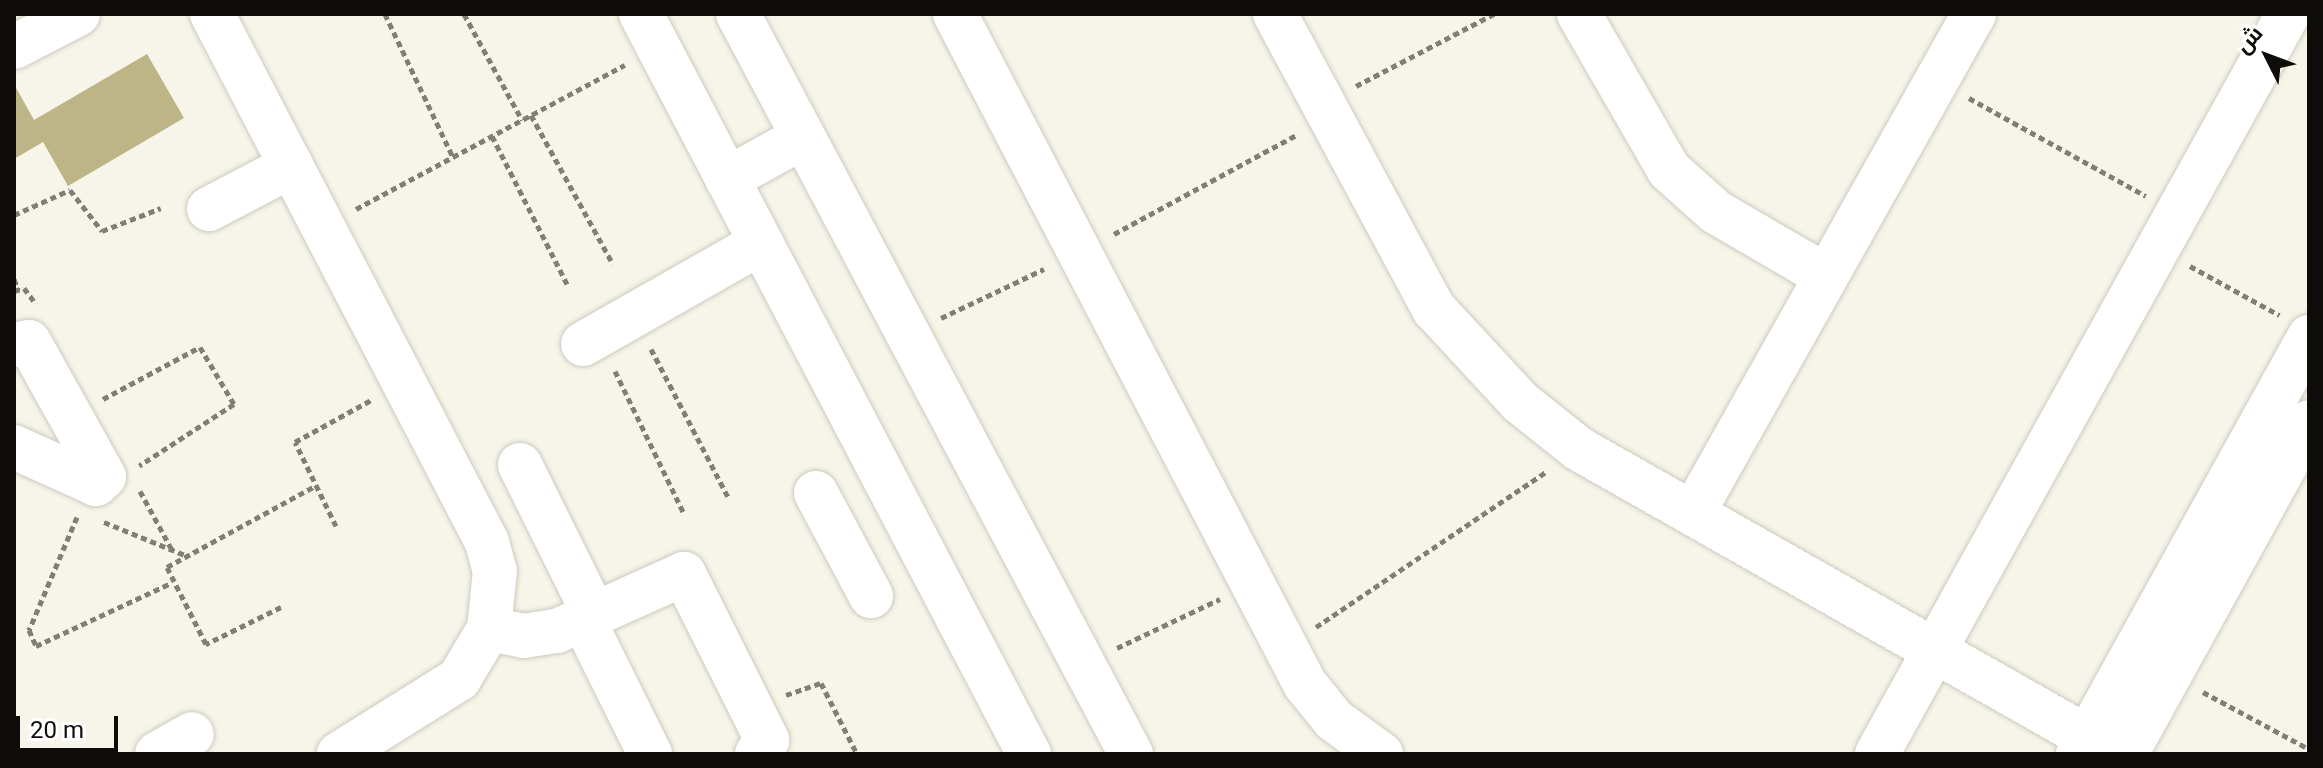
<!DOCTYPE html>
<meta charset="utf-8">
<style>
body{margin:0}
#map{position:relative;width:2323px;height:768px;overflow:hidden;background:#f7f5e9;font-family:Roboto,Cairo,sans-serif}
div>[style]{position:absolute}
.building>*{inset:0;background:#beb587}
.path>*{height:5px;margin-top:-2.5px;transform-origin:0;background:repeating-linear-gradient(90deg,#807f77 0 6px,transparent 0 10px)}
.roads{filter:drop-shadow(0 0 2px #cccabf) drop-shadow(0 0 2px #cccabf)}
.minor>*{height:44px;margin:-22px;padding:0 22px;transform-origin:22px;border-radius:22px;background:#fff}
span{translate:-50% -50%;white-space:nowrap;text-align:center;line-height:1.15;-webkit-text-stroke:7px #fff;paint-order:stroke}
.frame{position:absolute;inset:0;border:16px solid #0d0c08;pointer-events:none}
.north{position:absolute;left:2227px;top:16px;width:80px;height:80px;-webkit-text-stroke:6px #fff;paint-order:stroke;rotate:312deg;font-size:22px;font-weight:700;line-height:32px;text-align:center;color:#0d0c08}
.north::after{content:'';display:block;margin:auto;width:28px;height:36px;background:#0d0c08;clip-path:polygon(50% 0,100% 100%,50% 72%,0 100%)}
.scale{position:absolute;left:16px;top:716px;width:102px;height:36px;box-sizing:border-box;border:4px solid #0d0c08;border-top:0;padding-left:10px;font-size:24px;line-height:28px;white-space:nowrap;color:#0d0c08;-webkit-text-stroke:6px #fff;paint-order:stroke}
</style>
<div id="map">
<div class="building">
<i style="clip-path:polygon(147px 54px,184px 118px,68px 186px,43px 142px,14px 159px,14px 84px,34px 120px)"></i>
</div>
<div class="path">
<i style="left:385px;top:14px;width:158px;rotate:64.6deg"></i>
<i style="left:464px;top:14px;width:121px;rotate:61.3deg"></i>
<i style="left:1356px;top:86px;width:156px;rotate:-27.6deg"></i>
<i style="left:1969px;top:98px;width:202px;rotate:29deg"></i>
<i style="left:531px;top:115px;width:170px;rotate:61.2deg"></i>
<i style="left:492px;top:136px;width:166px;rotate:63.1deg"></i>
<i style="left:356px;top:209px;width:305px;rotate:-28.2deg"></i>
<i style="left:14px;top:215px;width:61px;rotate:-24.1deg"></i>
<i style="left:70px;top:190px;width:52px;rotate:52deg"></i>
<i style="left:102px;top:231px;width:63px;rotate:-21.3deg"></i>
<i style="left:1114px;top:234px;width:209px;rotate:-28.5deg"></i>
<i style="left:2190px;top:266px;width:102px;rotate:28.8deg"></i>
<i style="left:14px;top:279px;width:11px;rotate:68deg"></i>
<i style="left:14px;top:291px;width:10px;rotate:-17deg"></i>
<i style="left:24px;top:288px;width:20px;rotate:53deg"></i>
<i style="left:941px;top:318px;width:114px;rotate:-25.4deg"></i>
<i style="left:651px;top:349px;width:167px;rotate:62.5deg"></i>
<i style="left:615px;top:371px;width:159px;rotate:64.2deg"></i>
<i style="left:103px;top:399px;width:110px;rotate:-28.2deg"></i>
<i style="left:200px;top:347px;width:66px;rotate:59.2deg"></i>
<i style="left:234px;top:404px;width:113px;rotate:146.9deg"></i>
<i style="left:140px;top:491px;width:67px;rotate:61.5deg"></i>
<i style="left:77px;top:517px;width:123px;rotate:113deg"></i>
<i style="left:29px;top:630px;width:17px;rotate:66deg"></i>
<i style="left:36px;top:646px;width:149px;rotate:-25deg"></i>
<i style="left:104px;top:522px;width:87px;rotate:22.2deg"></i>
<i style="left:336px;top:526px;width:93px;rotate:-116deg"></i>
<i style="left:295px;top:442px;width:89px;rotate:-28.9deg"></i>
<i style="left:281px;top:607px;width:84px;rotate:153.7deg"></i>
<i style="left:206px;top:644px;width:86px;rotate:-116.9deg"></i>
<i style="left:167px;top:567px;width:169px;rotate:-28.7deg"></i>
<i style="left:1316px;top:627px;width:279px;rotate:-34deg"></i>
<i style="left:1117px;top:648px;width:114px;rotate:-25.4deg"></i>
<i style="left:2203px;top:692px;width:120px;rotate:28.3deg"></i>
<i style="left:786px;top:695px;width:37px;rotate:-19deg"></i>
<i style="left:821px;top:683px;width:80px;rotate:63.1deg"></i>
</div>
<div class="roads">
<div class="minor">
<i style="left:212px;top:14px;width:595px;rotate:62.49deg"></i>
<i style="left:487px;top:542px;width:30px;rotate:75deg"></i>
<i style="left:495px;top:571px;width:58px;rotate:95.9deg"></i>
<i style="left:489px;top:629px;width:58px;rotate:121deg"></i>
<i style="left:459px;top:679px;width:142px;rotate:148deg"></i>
<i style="left:641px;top:14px;width:836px;rotate:62.33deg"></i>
<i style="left:738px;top:14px;width:838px;rotate:62.03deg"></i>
<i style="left:955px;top:14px;width:756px;rotate:62.42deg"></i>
<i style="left:1305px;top:684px;width:46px;rotate:51.1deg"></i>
<i style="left:1334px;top:720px;width:58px;rotate:35.9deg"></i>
<i style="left:1275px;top:14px;width:335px;rotate:61.7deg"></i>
<i style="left:1434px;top:309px;width:127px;rotate:47.2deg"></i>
<i style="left:1520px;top:402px;width:75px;rotate:38.5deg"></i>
<i style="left:1579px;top:449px;width:584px;rotate:29.55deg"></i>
<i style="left:1579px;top:14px;width:180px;rotate:60deg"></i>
<i style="left:1669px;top:170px;width:63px;rotate:41.8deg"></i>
<i style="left:1716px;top:212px;width:127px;rotate:30.2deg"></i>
<i style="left:14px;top:47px;width:72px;rotate:-27.3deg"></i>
<i style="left:727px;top:179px;width:87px;rotate:-28.9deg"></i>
<i style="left:209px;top:209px;width:93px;rotate:-27.7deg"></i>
<i style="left:583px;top:344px;width:205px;rotate:-29.6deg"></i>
<i style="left:14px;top:345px;width:15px;rotate:-11deg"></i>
<i style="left:29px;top:342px;width:154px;rotate:60.9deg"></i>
<i style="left:104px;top:477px;width:11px;rotate:139deg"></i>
<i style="left:96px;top:484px;width:90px;rotate:-155.7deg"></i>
<i style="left:520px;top:465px;width:166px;rotate:63.6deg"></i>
<i style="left:816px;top:493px;width:117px;rotate:61.9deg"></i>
<i style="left:1693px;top:513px;width:573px;rotate:-60.61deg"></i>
<i style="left:583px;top:619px;width:151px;rotate:63.6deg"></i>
<i style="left:489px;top:629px;width:36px;rotate:11deg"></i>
<i style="left:524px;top:636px;width:33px;rotate:-9deg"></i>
<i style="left:557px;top:631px;width:139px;rotate:-24.2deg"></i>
<i style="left:684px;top:574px;width:186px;rotate:63.4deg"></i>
<i style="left:767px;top:740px;width:17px;rotate:126deg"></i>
<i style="left:157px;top:754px;width:40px;rotate:-29.7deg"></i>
<i style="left:1877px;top:754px;width:846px;rotate:-60.95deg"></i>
<i style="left:2078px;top:754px;width:477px;rotate:-61deg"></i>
<i style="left:2126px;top:754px;width:379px;rotate:-61.1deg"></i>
</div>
</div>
<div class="frame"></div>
<div class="north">ش</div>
<div class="scale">20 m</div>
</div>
